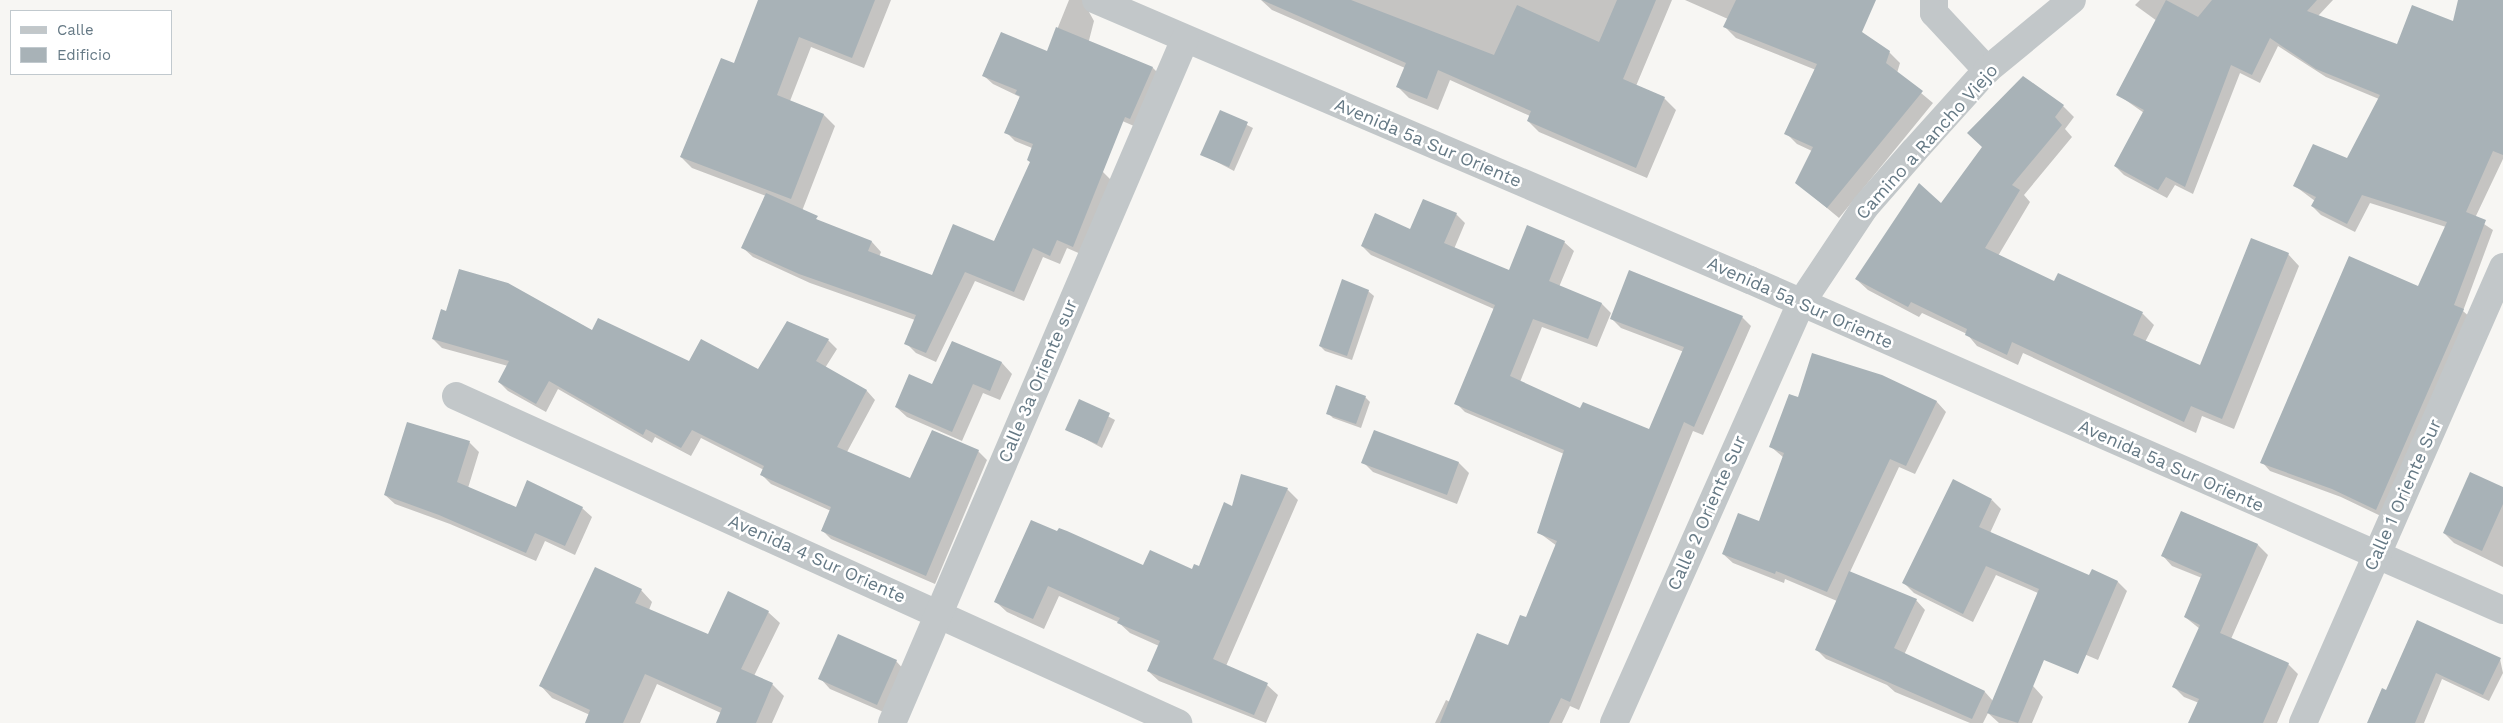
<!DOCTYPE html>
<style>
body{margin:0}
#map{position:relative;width:2503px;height:723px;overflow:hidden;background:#f7f6f3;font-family:"Work Sans",sans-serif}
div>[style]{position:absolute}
.shadow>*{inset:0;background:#0003}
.building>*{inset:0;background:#a8b2b7}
.minor>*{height:28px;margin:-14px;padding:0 14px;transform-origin:14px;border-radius:14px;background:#c2c7c9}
span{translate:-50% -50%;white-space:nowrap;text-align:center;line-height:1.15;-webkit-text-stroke:5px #fff;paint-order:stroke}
.street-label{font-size:18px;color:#657985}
.legend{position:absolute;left:10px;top:10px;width:162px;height:65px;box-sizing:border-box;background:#fff;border:1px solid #c1c9ce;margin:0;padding:6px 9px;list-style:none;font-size:15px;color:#657985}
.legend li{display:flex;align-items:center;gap:10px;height:25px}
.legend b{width:25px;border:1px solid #c1c9ce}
</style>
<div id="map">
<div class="shadow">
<i style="clip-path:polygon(759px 0,891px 0,864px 68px,811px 47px,790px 101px,824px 115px,835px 126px,802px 211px,822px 223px,872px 242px,881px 252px,879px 257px,933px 277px,994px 242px,1037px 150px,1015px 141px,1006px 132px,1020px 97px,993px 84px,984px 76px,1048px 52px,1069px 0,1085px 0,1090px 5px,1089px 12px,1094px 21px,1059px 157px,1103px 172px,1112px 181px,1083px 255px,1067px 248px,1060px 264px,1043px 257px,1024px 301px,975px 281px,936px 362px,916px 353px,906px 343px,915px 320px,810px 283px,753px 257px,743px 248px,766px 196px,692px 168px,681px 157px,735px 65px)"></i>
<i style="clip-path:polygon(1261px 0,1672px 0,1636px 86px,1664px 98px,1676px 110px,1647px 178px,1539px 132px,1528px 121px,1530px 116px,1450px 80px,1438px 110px,1409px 98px,1398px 87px,1405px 68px,1272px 10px)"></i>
<i style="clip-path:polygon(1685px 0,1814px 0,1889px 52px,1900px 63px,1897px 73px,1933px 103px,1839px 218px,1797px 183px,1812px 151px,1797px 144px,1786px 133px,1816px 70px,1736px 38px,1725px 27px,1728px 19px)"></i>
<i style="clip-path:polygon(2140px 0,2333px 0,2318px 16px,2398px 46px,2454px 23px,2459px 0,2503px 2px,2503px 159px,2475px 218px,2493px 230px,2463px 311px,2472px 319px,2385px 518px,2341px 497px,2270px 471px,2262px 462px,2419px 288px,2446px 227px,2370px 203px,2355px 232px,2321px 215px,2312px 206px,2315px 201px,2295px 186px,2348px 160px,2379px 99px,2326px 77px,2278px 46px,2260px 83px,2240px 73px,2193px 194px,2175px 185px,2167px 198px,2124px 175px,2115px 166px,2144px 113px,2117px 94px,2157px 21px,2135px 5px)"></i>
<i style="clip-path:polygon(1123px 55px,1153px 68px,1163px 78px,1141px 129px,1113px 117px)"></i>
<i style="clip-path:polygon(2063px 106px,2074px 117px,2065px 129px,2072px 137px,2024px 195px,2030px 202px,1998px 256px,2055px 283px,2059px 275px,2143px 314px,2154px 325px,2145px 342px,2201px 367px,2288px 254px,2299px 266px,2234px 429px,2202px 416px,2196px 433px,2023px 353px,2018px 365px,1977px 346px,1967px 334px,1922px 313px,1919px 317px,1868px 290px,1856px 279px,1941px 204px)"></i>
<i style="clip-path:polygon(1221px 112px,1253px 128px,1234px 171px,1202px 154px)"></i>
<i style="clip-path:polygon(1456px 214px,1465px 223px,1454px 249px,1510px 271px,1564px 242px,1574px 251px,1559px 287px,1602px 304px,1611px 313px,1597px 347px,1542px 327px,1520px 382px,1581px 410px,1650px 431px,1684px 352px,1621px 328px,1612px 319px,1742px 317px,1751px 326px,1703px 435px,1693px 431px,1579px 710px,1570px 706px,1562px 723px,1435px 723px,1446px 700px,1450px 702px,1509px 647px,1527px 619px,1557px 546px,1538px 532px,1564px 454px,1465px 412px,1456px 403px,1494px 309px,1371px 255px,1362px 246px)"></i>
<i style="clip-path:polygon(1368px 291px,1374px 296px,1352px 360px,1325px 351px,1320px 346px)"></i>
<i style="clip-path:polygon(593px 331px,689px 363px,758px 371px,828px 340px,837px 349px,825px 368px,867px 391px,875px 400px,847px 452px,911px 480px,978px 451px,987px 460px,935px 584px,831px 539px,822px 530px,831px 511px,771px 484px,762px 475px,764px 470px,701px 438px,691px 456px,655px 437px,652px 443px,558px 389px,546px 412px,508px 391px,499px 382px,508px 366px,442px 348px,433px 339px)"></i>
<i style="clip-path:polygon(952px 342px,1002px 363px,1012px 374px,1000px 400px,983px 393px,962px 441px,907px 417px,896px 407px,933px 386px)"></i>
<i style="clip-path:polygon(1881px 376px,1937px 402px,1946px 412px,1915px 474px,1899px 467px,1850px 572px,1916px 600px,1925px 610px,1904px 655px,1985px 692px,1993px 701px,2033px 686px,2043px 697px,2032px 723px,1999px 723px,1988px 713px,1983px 723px,1970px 723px,1895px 692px,1887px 685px,1826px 659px,1817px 650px,1837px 601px,1785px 579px,1784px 583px,1733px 563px,1723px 554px,1760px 523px,1784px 458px,1770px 446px,1798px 398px)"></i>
<i style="clip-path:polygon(1365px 397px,1370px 402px,1361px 428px,1333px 418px,1328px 413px)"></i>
<i style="clip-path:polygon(1079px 401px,1115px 420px,1102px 448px,1067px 429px)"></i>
<i style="clip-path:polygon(1374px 432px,1459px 463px,1469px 473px,1457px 504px,1373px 472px,1363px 462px)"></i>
<i style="clip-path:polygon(469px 442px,479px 452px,468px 488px,516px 508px,582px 508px,592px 517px,575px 555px,545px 541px,536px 561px,450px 524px,395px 504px,385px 495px)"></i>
<i style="clip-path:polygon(2503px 488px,2503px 567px,2454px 543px,2444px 533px)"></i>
<i style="clip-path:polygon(1287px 489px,1298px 500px,1226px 666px,1267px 685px,1278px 695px,1266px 723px,1159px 681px,1148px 671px,1159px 646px,1130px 633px,1118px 622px,1059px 596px,1044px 629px,1007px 612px,996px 602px,1032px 522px,1144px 567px,1193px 571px,1199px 568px,1233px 507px)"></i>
<i style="clip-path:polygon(1992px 500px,2001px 509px,1990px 533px,2090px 577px,2092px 571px,2118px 582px,2127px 591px,2098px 660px,2035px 633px,2038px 593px,1996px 575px,1973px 622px,1914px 593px,1904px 583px)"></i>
<i style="clip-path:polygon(2182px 512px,2258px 545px,2268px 555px,2231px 639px,2288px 664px,2298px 674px,2277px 723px,2190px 723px,2199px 703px,2184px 697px,2174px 687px,2200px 629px,2185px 617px,2202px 578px,2172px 566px,2163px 556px)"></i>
<i style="clip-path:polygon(641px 590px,652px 602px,649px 610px,708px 636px,768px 612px,780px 623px,754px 676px,772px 684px,784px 696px,772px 723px,717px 723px,721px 713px,657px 684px,640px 723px,586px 723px,590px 715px,552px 698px,541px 686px)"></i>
<i style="clip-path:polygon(2417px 621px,2500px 659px,2503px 673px,2489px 701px,2442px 679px,2424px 723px,2369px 723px,2387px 691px)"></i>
<i style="clip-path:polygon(896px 661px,906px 672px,888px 714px,830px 689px,820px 678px)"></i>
</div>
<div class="building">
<i style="clip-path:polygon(758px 0,875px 0,852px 58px,799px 37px,777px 95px,824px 114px,791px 199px,680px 157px,721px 58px,734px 63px)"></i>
<i style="clip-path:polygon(1262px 0,1351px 0,1494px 55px,1517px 5px,1599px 42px,1617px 0,1656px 0,1623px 79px,1665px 97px,1636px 168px,1527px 121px,1531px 111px,1438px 70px,1427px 99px,1396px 87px,1406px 63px)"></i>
<i style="clip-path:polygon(1736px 0,1876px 0,1862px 32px,1890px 51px,1886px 63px,1923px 91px,1827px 208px,1795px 183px,1813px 147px,1784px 134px,1817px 64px,1723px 27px)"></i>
<i style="clip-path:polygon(2166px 0,2198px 17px,2212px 0,2317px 0,2307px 11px,2397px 44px,2412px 5px,2453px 21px,2458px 0,2503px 0,2503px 155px,2493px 151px,2466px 212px,2486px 220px,2454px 305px,2464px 309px,2376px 510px,2332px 489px,2260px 463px,2349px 256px,2418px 286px,2447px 222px,2362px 195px,2347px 224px,2311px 206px,2316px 197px,2293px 186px,2313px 144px,2347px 158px,2380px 95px,2316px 69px,2270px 38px,2252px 75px,2231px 65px,2185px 187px,2166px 177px,2158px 190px,2114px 166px,2144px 110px,2116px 95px)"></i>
<i style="clip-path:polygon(1056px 27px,1153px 67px,1130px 119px,1125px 117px,1073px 247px,1057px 240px,1050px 256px,1033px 248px,1014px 292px,965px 272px,926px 353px,904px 344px,916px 315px,799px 274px,741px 248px,766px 193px,818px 216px,816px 219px,872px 241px,868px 251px,932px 275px,953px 224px,994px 241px,1030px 162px,1027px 160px,1033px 144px,1004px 133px,1020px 96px,1015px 94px,1017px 90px,982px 76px,1001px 32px,1047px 51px)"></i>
<i style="clip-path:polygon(2023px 76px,2064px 105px,2055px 117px,2062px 125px,2012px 185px,2020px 190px,1985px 248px,2054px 281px,2058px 273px,2143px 312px,2133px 335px,2200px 365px,2251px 238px,2289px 253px,2222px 419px,2191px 406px,2184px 422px,2012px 342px,2007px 355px,1965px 335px,1967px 329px,1911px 302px,1908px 307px,1855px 279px,1919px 183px,1941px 203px,1982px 147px,1967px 133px)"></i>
<i style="clip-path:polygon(1220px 110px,1248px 122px,1229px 167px,1200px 155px)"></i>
<i style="clip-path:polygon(1423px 199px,1457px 213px,1444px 243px,1509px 270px,1527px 225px,1565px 241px,1549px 281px,1602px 303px,1588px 339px,1533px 319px,1510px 376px,1580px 408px,1583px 402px,1649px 429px,1684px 347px,1610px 319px,1629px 270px,1743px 316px,1694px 427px,1684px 422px,1570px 702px,1561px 698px,1549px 723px,1440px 723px,1477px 633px,1508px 645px,1520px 615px,1526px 617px,1557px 541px,1537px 533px,1564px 450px,1454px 404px,1495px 305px,1361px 246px,1375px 213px,1410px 229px)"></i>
<i style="clip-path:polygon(459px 269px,508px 283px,592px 330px,598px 318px,689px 361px,701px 339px,758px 369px,787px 321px,829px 339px,816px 361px,867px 390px,837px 447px,910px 478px,932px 430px,979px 450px,926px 576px,821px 531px,831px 507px,760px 475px,764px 466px,692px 430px,681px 448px,646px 429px,643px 435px,549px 381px,536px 404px,498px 382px,509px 361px,432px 339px,441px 309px,446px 311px)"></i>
<i style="clip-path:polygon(1342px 279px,1369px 290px,1347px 356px,1319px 346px)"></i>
<i style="clip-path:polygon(952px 341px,1002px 362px,990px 391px,973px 384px,952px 432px,895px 407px,909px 374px,932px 384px)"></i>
<i style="clip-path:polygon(1812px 353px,1882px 375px,1937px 401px,1906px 466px,1890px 459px,1827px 592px,1776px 571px,1775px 574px,1722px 554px,1738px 513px,1759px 521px,1784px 453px,1769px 447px,1789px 394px,1798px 397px)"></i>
<i style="clip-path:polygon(1336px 385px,1366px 396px,1356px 424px,1326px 414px)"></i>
<i style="clip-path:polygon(1079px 399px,1110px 413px,1097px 444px,1065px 430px)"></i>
<i style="clip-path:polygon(407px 422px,470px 441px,457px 482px,516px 507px,527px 480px,583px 507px,565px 546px,535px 533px,526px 553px,439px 515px,384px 495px)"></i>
<i style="clip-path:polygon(1374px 430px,1459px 462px,1447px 495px,1361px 463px)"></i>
<i style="clip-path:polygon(2470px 472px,2503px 487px,2503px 504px,2482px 551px,2443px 533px)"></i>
<i style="clip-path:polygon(1241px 474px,1288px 488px,1213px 659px,1268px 683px,1254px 715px,1147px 671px,1160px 641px,1117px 623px,1120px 618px,1048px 586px,1033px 619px,994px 602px,1031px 520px,1057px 531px,1059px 528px,1067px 531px,1143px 565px,1150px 550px,1192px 569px,1194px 564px,1199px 566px,1224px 502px,1232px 506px)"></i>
<i style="clip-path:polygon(1953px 479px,1992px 499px,1979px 527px,2089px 575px,2092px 569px,2118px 581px,2078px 674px,2044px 660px,2018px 723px,1987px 713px,2039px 589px,1986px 566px,1963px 614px,1902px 583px)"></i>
<i style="clip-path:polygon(2181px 511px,2258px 544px,2220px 633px,2289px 663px,2263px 723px,2188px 723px,2199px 699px,2172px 687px,2200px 625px,2184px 617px,2202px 574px,2161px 556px)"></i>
<i style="clip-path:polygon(595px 567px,642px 589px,635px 603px,708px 634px,728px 591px,769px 611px,741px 669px,773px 683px,756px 723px,716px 723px,722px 708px,645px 674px,623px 723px,585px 723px,590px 710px,539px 686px)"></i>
<i style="clip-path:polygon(1849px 571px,1917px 599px,1894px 648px,1985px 691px,1972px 719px,1815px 650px)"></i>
<i style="clip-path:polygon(2417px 620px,2501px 658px,2483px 695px,2436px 673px,2415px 723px,2367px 723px,2382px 688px,2386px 690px)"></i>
<i style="clip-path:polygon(838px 634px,897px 660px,877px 705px,818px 679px)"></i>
</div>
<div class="minor">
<i style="left:1096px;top:0;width:711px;rotate:23.18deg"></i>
<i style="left:1750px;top:280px;width:822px;rotate:23.67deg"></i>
<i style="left:1934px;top:0;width:13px;rotate:90deg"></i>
<i style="left:1934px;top:13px;width:78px;rotate:47.1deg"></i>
<i style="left:456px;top:396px;width:793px;rotate:24.37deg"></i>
<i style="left:892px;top:723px;width:744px;rotate:-66.81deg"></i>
<i style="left:1614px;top:723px;width:460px;rotate:-66deg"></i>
<i style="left:1801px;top:303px;width:115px;rotate:-56.3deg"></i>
<i style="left:1865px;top:207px;width:74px;rotate:-48.8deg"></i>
<i style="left:1914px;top:151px;width:109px;rotate:-48deg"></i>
<i style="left:1987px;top:70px;width:110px;rotate:-39.5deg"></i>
<i style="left:2303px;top:723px;width:498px;rotate:-66.3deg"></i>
</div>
<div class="street-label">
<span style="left:1927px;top:142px;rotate:-48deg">Camino a Rancho Viejo</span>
<span style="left:1428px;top:143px;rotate:23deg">Avenida 5a Sur Oriente</span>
<span style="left:1800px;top:303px;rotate:24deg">Avenida 5a Sur Oriente</span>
<span style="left:1038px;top:381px;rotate:-67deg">Calle 3a Oriente sur</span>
<span style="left:2171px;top:466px;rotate:24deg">Avenida 5a Sur Oriente</span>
<span style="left:2403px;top:495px;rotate:-66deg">Calle 1 Oriente Sur</span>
<span style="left:1707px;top:513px;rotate:-66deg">Calle 2 Oriente Sur</span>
<span style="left:817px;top:559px;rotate:24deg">Avenida 4 Sur Oriente</span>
</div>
<ul class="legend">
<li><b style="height:6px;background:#c2c7c9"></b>Calle</li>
<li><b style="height:14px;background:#a8b2b7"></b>Edificio</li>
</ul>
</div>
